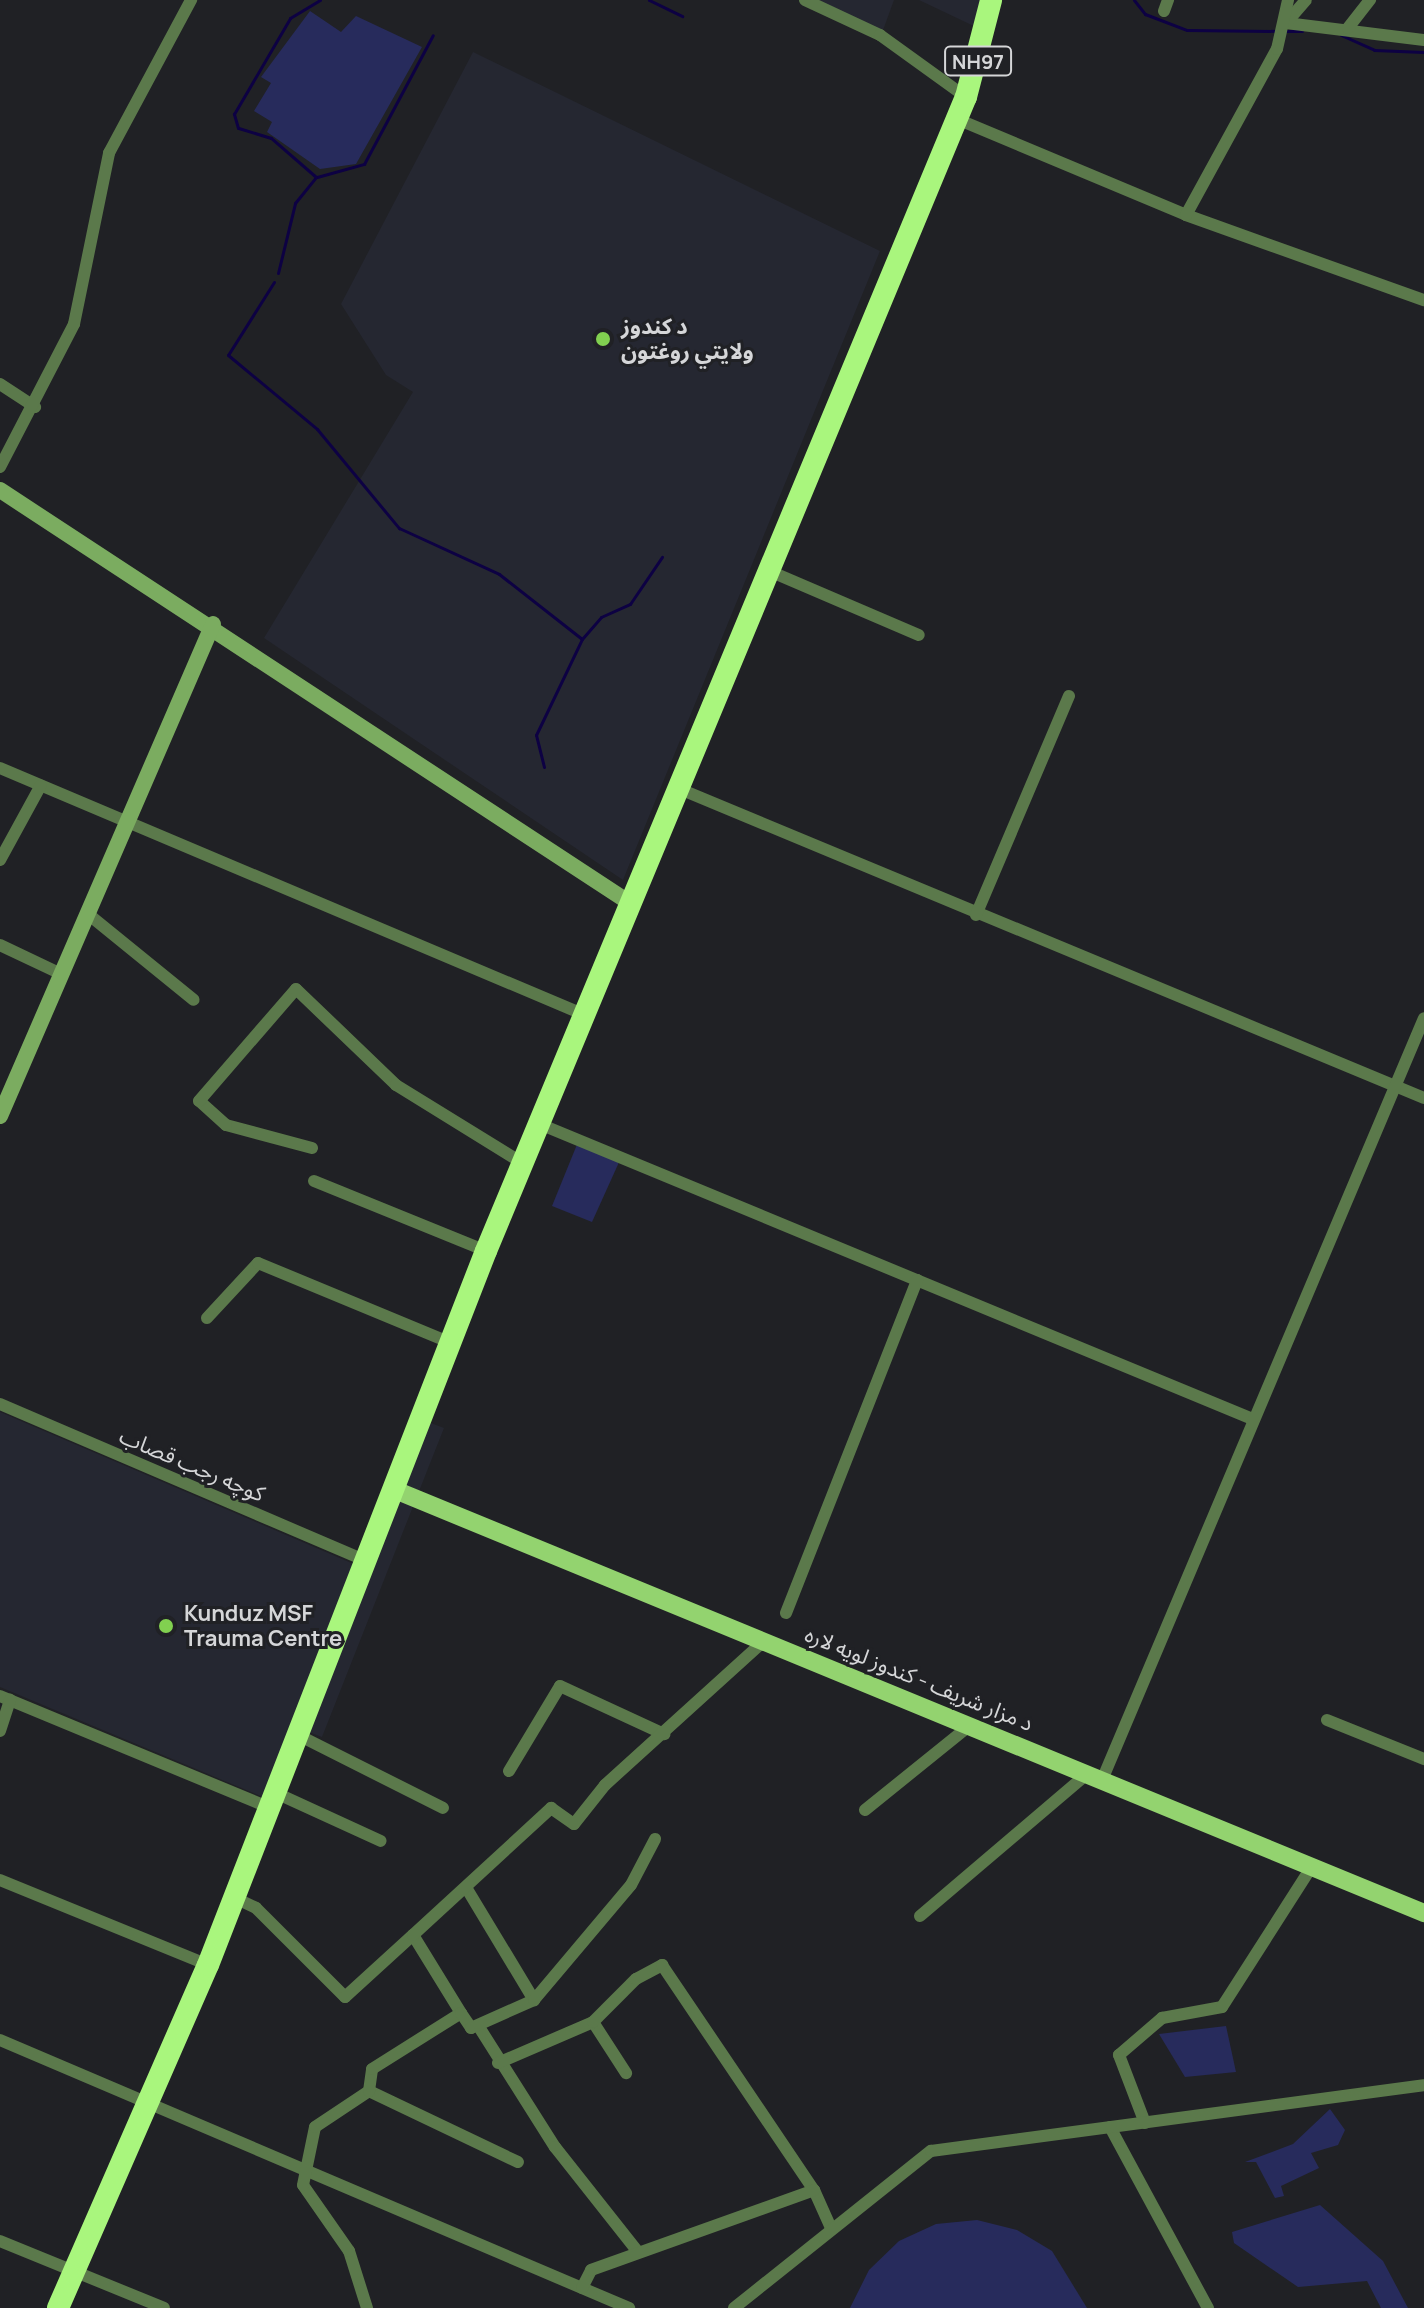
<!DOCTYPE html>
<meta charset="utf-8">
<style>
body{margin:0}
#map{position:relative;width:1424px;height:2308px;overflow:hidden;background:#202125;font-family:Manrope,"Noto Sans Arabic",sans-serif}
div>[style]{position:absolute}
.built>*{inset:0;background:#252731}
.green>*{inset:0;background:#272b5c}
.stream>*{height:3px;margin:-1.5px;padding:0 1.5px;transform-origin:1.5px;border-radius:1.5px;background:#0d0143}
.street>*{height:12px;margin:-6px;padding:0 6px;transform-origin:6px;border-radius:6px;background:#5b794b}
.secondary>*{height:16px;margin:-8px;padding:0 8px;transform-origin:8px;border-radius:8px;background:#7bac60}
.primary>*{height:18px;margin:-9px;padding:0 9px;transform-origin:9px;border-radius:9px;background:#93d36f}
.highway>*{height:22px;margin:-11px;padding:0 11px;transform-origin:11px;border-radius:11px;background:#a9f67d}
.dots>*{width:22px;height:22px;translate:-50% -50%;box-sizing:border-box;border:4px solid #202125;border-radius:50%}
span{translate:-50% -50%;white-space:nowrap;text-align:center;line-height:1.15;-webkit-text-stroke:6px #202125;paint-order:stroke}
.shield-label span{padding:2px 6px;background:#202125;border:2px solid;border-radius:6px;-webkit-text-stroke-width:0}
.shield-label{font-size:20px;color:#d5d6d8;font-weight:700}
.poi-label{font-size:22px;color:#d5d6d8;font-weight:700}
.left{translate:0 -50%;text-align:left}
.street-label{font-size:22px;color:#d5d6d8}
</style>
<div id="map">
<div class="built">
<i style="clip-path:polygon(818px 0,894px 0,882px 33px)"></i>
<i style="clip-path:polygon(919px 0,987px 0,980px 29px)"></i>
<i style="clip-path:polygon(473px 52px,880px 251px,623px 880px,264px 638px,413px 392px,386px 375px,341px 304px)"></i>
<i style="clip-path:polygon(0 1412px,356px 1565px,415px 1417px,444px 1428px,322px 1737px,293px 1726px,263px 1797px,0 1687px)"></i>
</div>
<div class="green">
<i style="clip-path:polygon(310px 11px,341px 32px,356px 16px,422px 47px,356px 164px,320px 169px,267px 132px,272px 122px,254px 111px,271px 83px,261px 77px)"></i>
<i style="clip-path:polygon(578px 1142px,620px 1160px,592px 1222px,552px 1206px)"></i>
<i style="clip-path:polygon(1226px 2026px,1236px 2072px,1185px 2077px,1159px 2034px)"></i>
<i style="clip-path:polygon(1330px 2109px,1345px 2130px,1338px 2145px,1311px 2153px,1319px 2168px,1281px 2186px,1284px 2196px,1275px 2198px,1256px 2162px,1245px 2162px,1293px 2144px)"></i>
<i style="clip-path:polygon(1320px 2205px,1383px 2261px,1408px 2308px,1381px 2308px,1367px 2281px,1298px 2287px,1234px 2243px,1232px 2232px)"></i>
<i style="clip-path:polygon(977px 2220px,1017px 2230px,1052px 2251px,1087px 2308px,850px 2308px,869px 2270px,899px 2241px,936px 2224px)"></i>
</div>
<div class="stream">
<i style="left:649px;top:0;width:37px;rotate:26deg"></i>
<i style="left:1134px;top:0;width:18px;rotate:52deg"></i>
<i style="left:1145px;top:14px;width:45px;rotate:20.9deg"></i>
<i style="left:1187px;top:30px;width:91px;rotate:0.6deg"></i>
<i style="left:1285px;top:31px;width:17px"></i>
<i style="left:1341px;top:35px;width:36px;rotate:24deg"></i>
<i style="left:1374px;top:50px;width:50px;rotate:2.3deg"></i>
<i style="left:317px;top:177px;width:49px;rotate:-15.5deg"></i>
<i style="left:364px;top:164px;width:146px;rotate:-61.9deg"></i>
<i style="left:278px;top:273px;width:72px;rotate:-76.3deg"></i>
<i style="left:295px;top:203px;width:33px;rotate:-51deg"></i>
<i style="left:316px;top:177px;width:60px;rotate:-139.1deg"></i>
<i style="left:271px;top:138px;width:34px;rotate:-163deg"></i>
<i style="left:238px;top:128px;width:15px;rotate:-106deg"></i>
<i style="left:234px;top:114px;width:111px;rotate:-59.7deg"></i>
<i style="left:290px;top:18px;width:35px;rotate:-31deg"></i>
<i style="left:274px;top:282px;width:86px;rotate:122.2deg"></i>
<i style="left:228px;top:355px;width:116px;rotate:39.7deg"></i>
<i style="left:317px;top:429px;width:129px;rotate:50.4deg"></i>
<i style="left:399px;top:528px;width:110px;rotate:24.7deg"></i>
<i style="left:499px;top:574px;width:105px;rotate:38.1deg"></i>
<i style="left:544px;top:767px;width:33px;rotate:-104deg"></i>
<i style="left:536px;top:735px;width:106px;rotate:-64.4deg"></i>
<i style="left:582px;top:639px;width:29px;rotate:-49deg"></i>
<i style="left:601px;top:617px;width:32px;rotate:-24deg"></i>
<i style="left:630px;top:604px;width:57px;rotate:-55.8deg"></i>
</div>
<div class="street">
<i style="left:805px;top:0;width:83px;rotate:25deg"></i>
<i style="left:880px;top:35px;width:106px;rotate:35.8deg"></i>
<i style="left:1164px;top:11px;width:12px;rotate:-70deg"></i>
<i style="left:1286px;top:23px;width:139px;rotate:7deg"></i>
<i style="left:1286px;top:23px;width:30px;rotate:-49deg"></i>
<i style="left:1348px;top:28px;width:36px;rotate:-52deg"></i>
<i style="left:957px;top:119px;width:248px;rotate:22.7deg"></i>
<i style="left:1186px;top:215px;width:253px;rotate:19.7deg"></i>
<i style="left:1186px;top:215px;width:189px;rotate:-61.3deg"></i>
<i style="left:1277px;top:49px;width:50px;rotate:-77.3deg"></i>
<i style="left:0;top:384px;width:42px;rotate:33.3deg"></i>
<i style="left:0;top:467px;width:161px;rotate:-62.6deg"></i>
<i style="left:74px;top:324px;width:175px;rotate:-78.4deg"></i>
<i style="left:109px;top:153px;width:174px;rotate:-61.8deg"></i>
<i style="left:767px;top:570px;width:165px;rotate:23.2deg"></i>
<i style="left:0;top:768px;width:637px;rotate:22.9deg"></i>
<i style="left:675px;top:787px;width:811px;rotate:22.55deg"></i>
<i style="left:0;top:860px;width:85px;rotate:-61.3deg"></i>
<i style="left:88px;top:914px;width:136px;rotate:39.1deg"></i>
<i style="left:976px;top:915px;width:238px;rotate:-67deg"></i>
<i style="left:0;top:945px;width:68px;rotate:25.4deg"></i>
<i style="left:542px;top:1125px;width:766px;rotate:22.48deg"></i>
<i style="left:312px;top:1148px;width:89px;rotate:-165deg"></i>
<i style="left:226px;top:1125px;width:36px;rotate:-138deg"></i>
<i style="left:199px;top:1101px;width:148px;rotate:-49.1deg"></i>
<i style="left:296px;top:989px;width:139px;rotate:43.8deg"></i>
<i style="left:396px;top:1085px;width:150px;rotate:31.7deg"></i>
<i style="left:314px;top:1181px;width:186px;rotate:22.1deg"></i>
<i style="left:207px;top:1318px;width:75px;rotate:-47.2deg"></i>
<i style="left:258px;top:1263px;width:209px;rotate:22.5deg"></i>
<i style="left:0;top:1404px;width:400px;rotate:23.2deg"></i>
<i style="left:786px;top:1613px;width:358px;rotate:-68.5deg"></i>
<i style="left:0;top:1696px;width:292px;rotate:22.5deg"></i>
<i style="left:1327px;top:1720px;width:105px;rotate:21.9deg"></i>
<i style="left:0;top:1731px;width:33px;rotate:-72deg"></i>
<i style="left:300px;top:1736px;width:160px;rotate:26.7deg"></i>
<i style="left:509px;top:1771px;width:99px;rotate:-59deg"></i>
<i style="left:560px;top:1686px;width:115px;rotate:24.8deg"></i>
<i style="left:1102px;top:1780px;width:827px;rotate:-67.09deg"></i>
<i style="left:276px;top:1793px;width:115px;rotate:24.6deg"></i>
<i style="left:865px;top:1810px;width:134px;rotate:-38.9deg"></i>
<i style="left:0;top:1880px;width:225px;rotate:22.2deg"></i>
<i style="left:467px;top:1889px;width:130px;rotate:58.9deg"></i>
<i style="left:235px;top:1898px;width:23px;rotate:25deg"></i>
<i style="left:256px;top:1908px;width:126px;rotate:45deg"></i>
<i style="left:345px;top:1997px;width:92px;rotate:-42.4deg"></i>
<i style="left:413px;top:1935px;width:92px;rotate:58.4deg"></i>
<i style="left:920px;top:1916px;width:219px;rotate:-40.4deg"></i>
<i style="left:413px;top:1935px;width:188px;rotate:-42.6deg"></i>
<i style="left:551px;top:1808px;width:28px;rotate:35deg"></i>
<i style="left:574px;top:1824px;width:50px;rotate:-51.5deg"></i>
<i style="left:605px;top:1785px;width:215px;rotate:-42.2deg"></i>
<i style="left:593px;top:2022px;width:61px;rotate:57.1deg"></i>
<i style="left:479px;top:2027px;width:142px;rotate:57.7deg"></i>
<i style="left:555px;top:2147px;width:132px;rotate:51.7deg"></i>
<i style="left:0;top:2040px;width:684px;rotate:23.08deg"></i>
<i style="left:498px;top:2063px;width:103px;rotate:-23.3deg"></i>
<i style="left:593px;top:2022px;width:61px;rotate:-45deg"></i>
<i style="left:636px;top:1979px;width:30px;rotate:-28deg"></i>
<i style="left:662px;top:1965px;width:272px;rotate:56deg"></i>
<i style="left:814px;top:2190px;width:42px;rotate:65.9deg"></i>
<i style="left:369px;top:2091px;width:165px;rotate:25.5deg"></i>
<i style="left:1145px;top:2123px;width:73px;rotate:-110.9deg"></i>
<i style="left:1119px;top:2055px;width:57px;rotate:-40.7deg"></i>
<i style="left:1162px;top:2018px;width:61px;rotate:-10.4deg"></i>
<i style="left:1222px;top:2007px;width:167px;rotate:-57.4deg"></i>
<i style="left:1110px;top:2127px;width:206px;rotate:61.6deg"></i>
<i style="left:0;top:2241px;width:177px;rotate:22.2deg"></i>
<i style="left:582px;top:2288px;width:20px;rotate:-63deg"></i>
<i style="left:591px;top:2270px;width:237px;rotate:-19.7deg"></i>
<i style="left:367px;top:2308px;width:60px;rotate:-107.5deg"></i>
<i style="left:349px;top:2251px;width:80px;rotate:-124.9deg"></i>
<i style="left:303px;top:2185px;width:59px;rotate:-78.3deg"></i>
<i style="left:315px;top:2127px;width:65px;rotate:-33.7deg"></i>
<i style="left:369px;top:2091px;width:22px;rotate:-82deg"></i>
<i style="left:372px;top:2069px;width:105px;rotate:-32.2deg"></i>
<i style="left:461px;top:2013px;width:18px;rotate:56deg"></i>
<i style="left:471px;top:2028px;width:69px;rotate:-24deg"></i>
<i style="left:534px;top:2000px;width:150px;rotate:-49.9deg"></i>
<i style="left:631px;top:1885px;width:52px;rotate:-62.4deg"></i>
<i style="left:734px;top:2308px;width:252px;rotate:-38.6deg"></i>
<i style="left:931px;top:2151px;width:497px;rotate:-7.6deg"></i>
</div>
<div class="secondary">
<i style="left:0;top:490px;width:753px;rotate:33.25deg"></i>
<i style="left:0;top:1116px;width:536px;rotate:-66.59deg"></i>
</div>
<div class="primary">
<i style="left:395px;top:1490px;width:1113px;rotate:22.35deg"></i>
</div>
<div class="highway">
<i style="left:58px;top:2308px;width:374px;rotate:-66.4deg"></i>
<i style="left:208px;top:1965px;width:766px;rotate:-68.73deg"></i>
<i style="left:486px;top:1251px;width:1250px;rotate:-67.42deg"></i>
<i style="left:966px;top:97px;width:100px;rotate:-75.5deg"></i>
</div>
<div class="dots">
<i style="left:603px;top:339px;background:#81d050"></i>
<i style="left:166px;top:1626px;background:#81d050"></i>
</div>
<div class="shield-label">
<span style="left:978px;top:61px">NH97</span>
</div>
<div class="poi-label">
<span class="left" style="left:621px;top:339px">د کندوز<br>ولایتي روغتون</span>
<span class="left" style="left:184px;top:1626px">Kunduz MSF<br>Trauma Centre</span>
</div>
<div class="street-label">
<span style="left:192px;top:1465px;rotate:23deg">کوچه رجب قصاب</span>
<span style="left:919px;top:1679px;rotate:22deg">د مزار شریف - کندوز لویه لاره</span>
</div>
</div>
